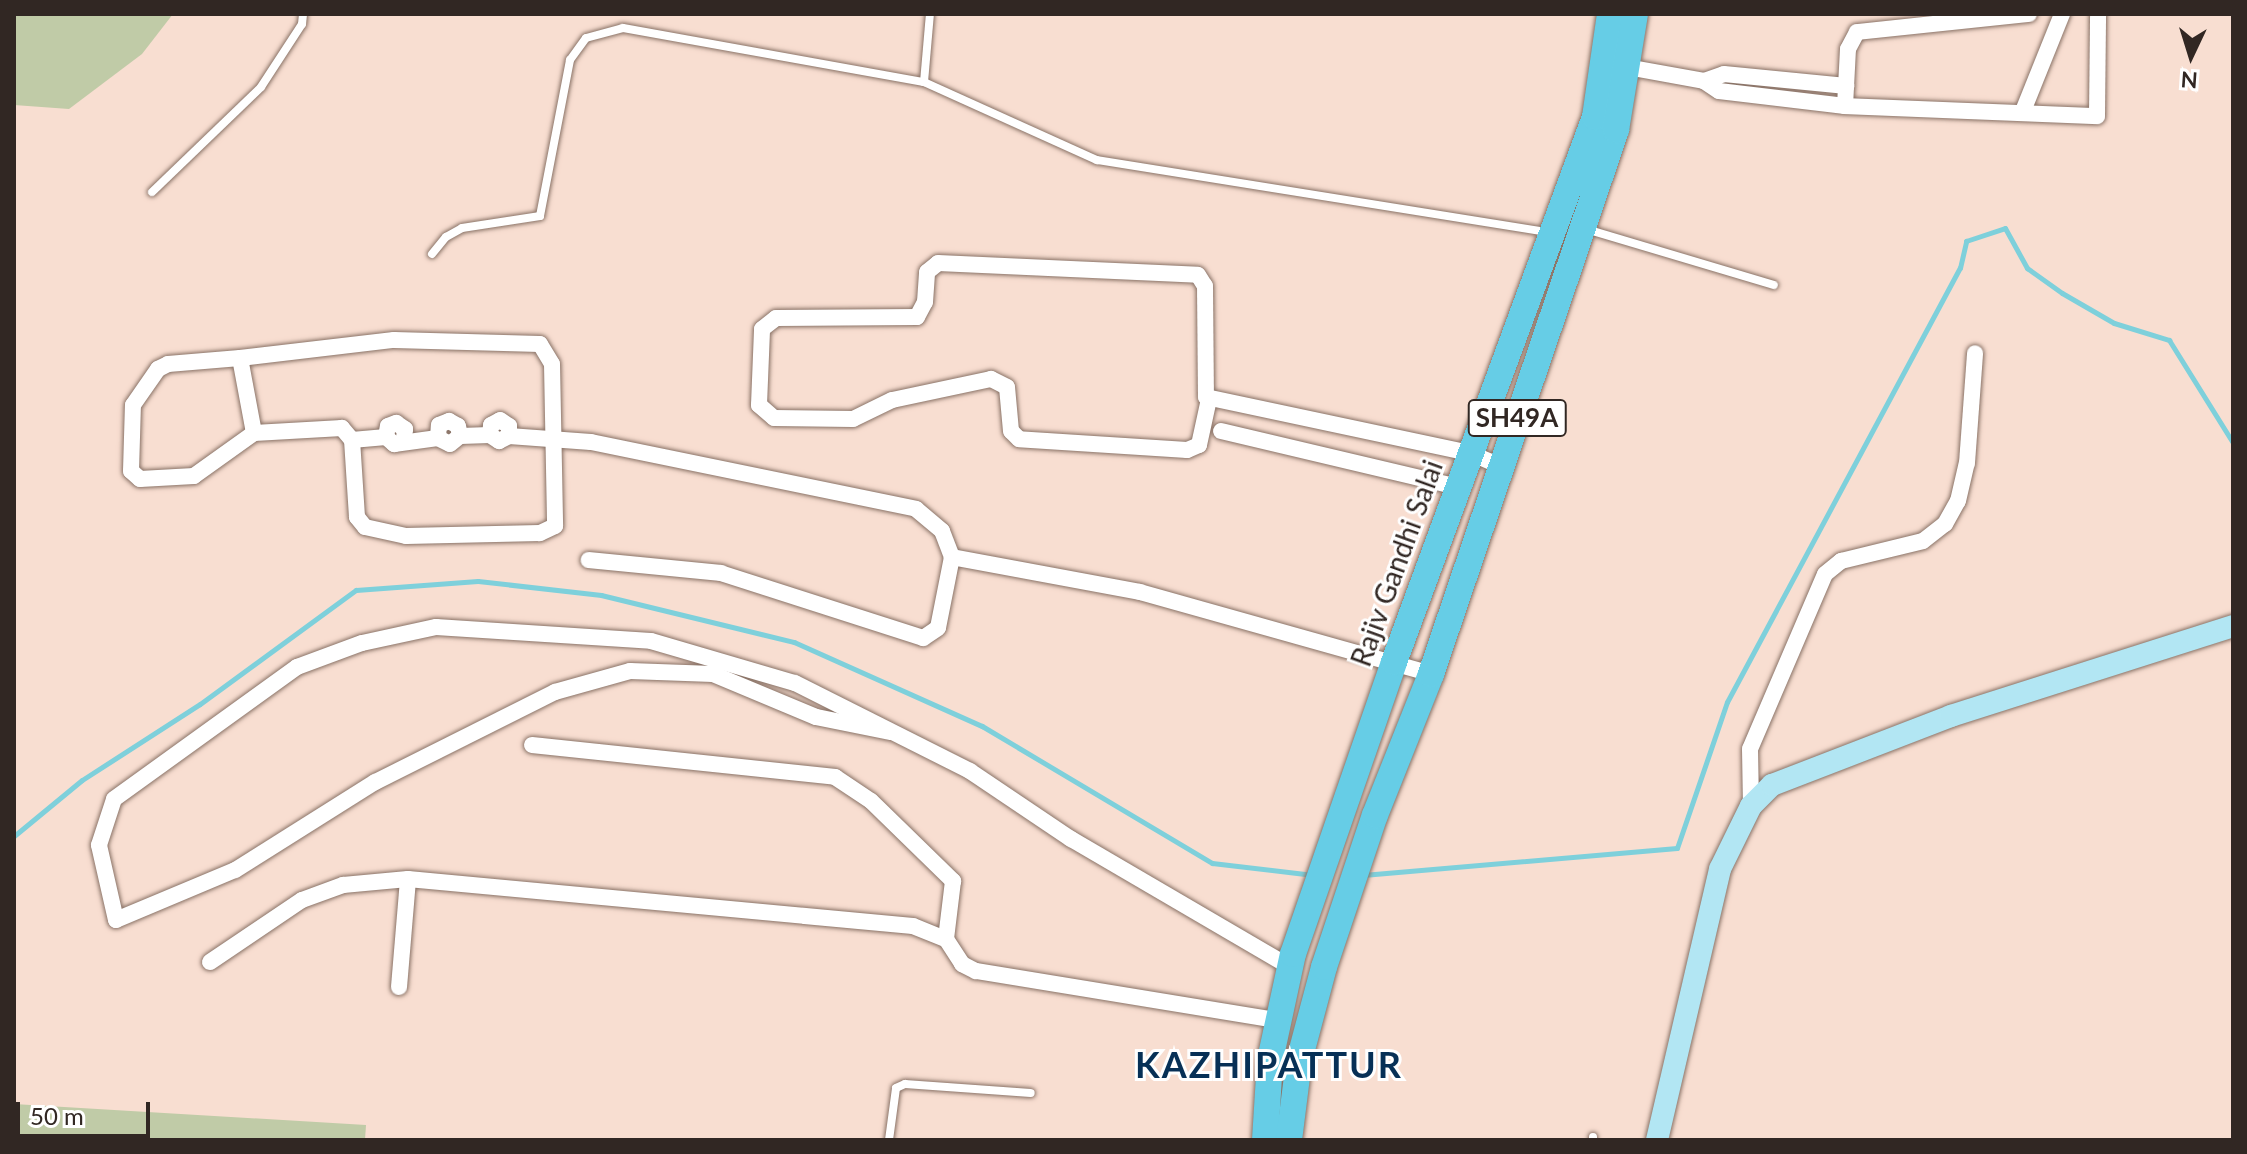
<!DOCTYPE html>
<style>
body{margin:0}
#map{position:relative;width:2247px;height:1154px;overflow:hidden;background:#f8ded1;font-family:Lato,sans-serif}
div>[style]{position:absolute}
.green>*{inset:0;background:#c0cba7}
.stream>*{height:5px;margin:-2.5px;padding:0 2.5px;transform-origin:2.5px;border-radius:2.5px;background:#7ed0db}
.roads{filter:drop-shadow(0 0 2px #897266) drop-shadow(0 0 2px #897266)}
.lane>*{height:8px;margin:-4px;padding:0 4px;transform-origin:4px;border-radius:4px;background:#fff}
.street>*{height:16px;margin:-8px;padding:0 8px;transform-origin:8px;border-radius:8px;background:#fff}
.secondary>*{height:22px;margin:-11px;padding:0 11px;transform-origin:11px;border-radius:11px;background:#b2e6f3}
.primary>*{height:26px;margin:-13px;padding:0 13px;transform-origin:13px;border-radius:13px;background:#66cde6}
span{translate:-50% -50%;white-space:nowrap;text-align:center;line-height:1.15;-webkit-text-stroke:6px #fff;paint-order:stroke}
.shield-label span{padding:2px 6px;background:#fff;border:2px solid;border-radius:6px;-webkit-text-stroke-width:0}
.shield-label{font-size:26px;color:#312723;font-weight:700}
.street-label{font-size:28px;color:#312723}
.district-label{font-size:36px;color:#073056;font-weight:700;letter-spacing:2px}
.frame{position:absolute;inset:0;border:16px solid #312723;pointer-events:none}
.north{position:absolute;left:2151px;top:16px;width:80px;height:80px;-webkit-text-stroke:6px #fff;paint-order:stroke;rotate:184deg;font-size:22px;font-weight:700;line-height:32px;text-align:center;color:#312723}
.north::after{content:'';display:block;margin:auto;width:28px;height:36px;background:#312723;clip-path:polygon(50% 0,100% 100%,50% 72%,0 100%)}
.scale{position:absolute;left:16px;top:1102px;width:134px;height:36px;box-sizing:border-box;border:4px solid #312723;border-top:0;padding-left:10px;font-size:24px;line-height:28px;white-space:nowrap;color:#312723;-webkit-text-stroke:6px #fff;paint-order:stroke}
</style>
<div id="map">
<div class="green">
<i style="clip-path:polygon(14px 14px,173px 14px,142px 54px,69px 109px,14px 105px)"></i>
<i style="clip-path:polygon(14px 1104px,366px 1125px,365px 1140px,14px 1140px)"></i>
</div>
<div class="stream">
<i style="left:14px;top:836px;width:88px;rotate:-39.5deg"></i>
<i style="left:82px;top:780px;width:140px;rotate:-32.8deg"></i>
<i style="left:200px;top:704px;width:193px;rotate:-36.2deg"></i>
<i style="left:356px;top:590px;width:122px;rotate:-4.2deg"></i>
<i style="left:478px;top:581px;width:124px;rotate:6.5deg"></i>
<i style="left:601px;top:595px;width:199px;rotate:13.7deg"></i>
<i style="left:794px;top:642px;width:206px;rotate:24.1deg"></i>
<i style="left:982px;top:726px;width:268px;rotate:30.8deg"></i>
<i style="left:1212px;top:863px;width:102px;rotate:6.8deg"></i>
<i style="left:1363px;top:875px;width:315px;rotate:-4.9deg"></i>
<i style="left:1677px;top:848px;width:154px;rotate:-71.1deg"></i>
<i style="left:1727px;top:702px;width:493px;rotate:-61.8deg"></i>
<i style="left:1960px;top:268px;width:28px;rotate:-77deg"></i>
<i style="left:1966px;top:241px;width:41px;rotate:-18.4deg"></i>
<i style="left:2005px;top:228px;width:46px;rotate:61.2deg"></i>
<i style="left:2027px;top:268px;width:43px;rotate:35.5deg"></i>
<i style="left:2062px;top:293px;width:60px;rotate:30deg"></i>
<i style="left:2114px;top:323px;width:58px;rotate:17.2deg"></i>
<i style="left:2169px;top:340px;width:121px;rotate:58.1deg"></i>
</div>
<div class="roads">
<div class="lane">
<i style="left:924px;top:82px;width:68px;rotate:-85deg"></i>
<i style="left:152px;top:192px;width:151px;rotate:-43.9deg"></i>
<i style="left:261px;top:87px;width:75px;rotate:-56.9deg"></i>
<i style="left:302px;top:24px;width:10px;rotate:-84deg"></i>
<i style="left:1586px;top:229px;width:196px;rotate:16.6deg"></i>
<i style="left:432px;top:254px;width:22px;rotate:-51deg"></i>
<i style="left:446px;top:237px;width:18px;rotate:-29deg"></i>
<i style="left:462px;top:228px;width:79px;rotate:-8.7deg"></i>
<i style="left:540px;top:216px;width:159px;rotate:-79.1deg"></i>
<i style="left:570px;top:60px;width:27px;rotate:-54deg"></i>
<i style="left:586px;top:38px;width:38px;rotate:-15deg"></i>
<i style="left:623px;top:28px;width:306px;rotate:10.2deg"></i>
<i style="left:924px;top:82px;width:190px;rotate:24.3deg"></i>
<i style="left:1097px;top:160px;width:457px;rotate:9.1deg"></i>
<i style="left:1593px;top:1137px;width:3px;rotate:90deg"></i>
<i style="left:889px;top:1140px;width:52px;rotate:-82.3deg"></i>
<i style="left:896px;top:1088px;width:10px;rotate:-24deg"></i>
<i style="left:905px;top:1084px;width:126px;rotate:4.1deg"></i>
</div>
<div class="street">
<i style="left:1627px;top:67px;width:78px;rotate:10.3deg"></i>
<i style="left:1704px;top:81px;width:18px;rotate:34deg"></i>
<i style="left:1719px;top:91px;width:127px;rotate:6.8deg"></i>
<i style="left:1845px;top:106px;width:252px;rotate:2.3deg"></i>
<i style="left:2097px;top:116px;width:102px;rotate:-89.4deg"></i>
<i style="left:1704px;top:81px;width:21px;rotate:-19deg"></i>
<i style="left:1724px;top:74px;width:123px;rotate:5.6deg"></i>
<i style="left:1845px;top:106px;width:57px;rotate:-87deg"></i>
<i style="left:1848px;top:49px;width:19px;rotate:-62deg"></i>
<i style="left:1857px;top:32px;width:173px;rotate:-6deg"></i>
<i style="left:2023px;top:111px;width:105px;rotate:-68.1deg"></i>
<i style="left:240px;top:358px;width:155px;rotate:-6.7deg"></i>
<i style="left:394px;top:340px;width:146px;rotate:1.6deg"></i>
<i style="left:540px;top:344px;width:23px;rotate:59deg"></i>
<i style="left:552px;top:364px;width:162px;rotate:88.9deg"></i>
<i style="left:555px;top:526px;width:17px;rotate:155deg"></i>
<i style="left:540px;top:533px;width:134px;rotate:178.7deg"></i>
<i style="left:406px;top:536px;width:42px;rotate:-167.6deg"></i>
<i style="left:365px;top:527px;width:13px;rotate:-129deg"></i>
<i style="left:357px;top:517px;width:77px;rotate:-93.7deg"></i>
<i style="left:352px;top:440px;width:16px;rotate:-130deg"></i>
<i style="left:342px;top:428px;width:88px;rotate:176.7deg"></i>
<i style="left:254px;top:433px;width:74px;rotate:144.4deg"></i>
<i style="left:194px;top:476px;width:54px;rotate:176.8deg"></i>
<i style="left:140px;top:479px;width:12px;rotate:-138deg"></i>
<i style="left:131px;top:471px;width:66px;rotate:-88.3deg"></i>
<i style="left:133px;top:405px;width:44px;rotate:-55.2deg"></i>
<i style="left:158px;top:369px;width:11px;rotate:-27deg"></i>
<i style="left:168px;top:364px;width:72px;rotate:-4.8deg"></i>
<i style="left:240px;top:358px;width:76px;rotate:79.4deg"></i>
<i style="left:1209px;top:399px;width:47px;rotate:102.3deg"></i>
<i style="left:1199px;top:445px;width:13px;rotate:157deg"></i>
<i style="left:1187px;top:450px;width:168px;rotate:-176.3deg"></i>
<i style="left:1019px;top:439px;width:11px;rotate:-135deg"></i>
<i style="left:1011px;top:431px;width:44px;rotate:-95.2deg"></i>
<i style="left:1007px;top:387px;width:18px;rotate:-153deg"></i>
<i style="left:991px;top:379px;width:101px;rotate:168deg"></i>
<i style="left:892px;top:400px;width:43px;rotate:154deg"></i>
<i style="left:853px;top:419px;width:79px;rotate:-179.3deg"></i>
<i style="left:774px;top:418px;width:20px;rotate:-139deg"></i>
<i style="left:759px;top:405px;width:76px;rotate:-87.7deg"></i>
<i style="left:762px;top:329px;width:18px;rotate:-38deg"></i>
<i style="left:776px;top:318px;width:141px;rotate:-0.4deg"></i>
<i style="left:917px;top:317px;width:17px;rotate:-62deg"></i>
<i style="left:925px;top:302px;width:30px;rotate:-86deg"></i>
<i style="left:927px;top:272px;width:14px;rotate:-39deg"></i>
<i style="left:938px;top:263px;width:260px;rotate:2.6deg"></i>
<i style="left:1198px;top:275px;width:13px;rotate:58deg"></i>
<i style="left:1205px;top:286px;width:111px;rotate:89.5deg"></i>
<i style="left:1206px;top:397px;width:270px;rotate:12deg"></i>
<i style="left:1470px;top:453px;width:34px;rotate:23deg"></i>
<i style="left:1221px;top:431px;width:244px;rotate:13.3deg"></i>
<i style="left:490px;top:435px;width:10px;rotate:-84deg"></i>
<i style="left:491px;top:425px;width:10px;rotate:-29deg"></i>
<i style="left:500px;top:420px;width:11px;rotate:34deg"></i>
<i style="left:509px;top:426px;width:10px;rotate:90deg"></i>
<i style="left:386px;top:437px;width:11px;rotate:-80deg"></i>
<i style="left:388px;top:426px;width:9px;rotate:-21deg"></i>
<i style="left:396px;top:423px;width:11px;rotate:34deg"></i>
<i style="left:405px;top:429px;width:10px;rotate:96deg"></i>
<i style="left:438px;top:438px;width:13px;rotate:-86deg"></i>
<i style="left:439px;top:425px;width:11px;rotate:-22deg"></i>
<i style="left:449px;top:421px;width:10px;rotate:29deg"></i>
<i style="left:458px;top:426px;width:10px;rotate:79deg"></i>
<i style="left:352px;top:440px;width:34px;rotate:-5deg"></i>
<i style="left:386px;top:437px;width:11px;rotate:41deg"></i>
<i style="left:394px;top:444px;width:44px;rotate:-7.8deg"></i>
<i style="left:438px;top:438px;width:13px;rotate:27deg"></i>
<i style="left:450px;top:444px;width:13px;rotate:-39deg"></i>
<i style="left:460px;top:436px;width:30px;rotate:-2deg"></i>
<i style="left:490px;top:435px;width:11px;rotate:34deg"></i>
<i style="left:499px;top:441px;width:11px;rotate:-27deg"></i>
<i style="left:509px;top:436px;width:82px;rotate:4.2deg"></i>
<i style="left:591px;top:442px;width:332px;rotate:11.6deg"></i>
<i style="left:916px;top:509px;width:34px;rotate:40deg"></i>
<i style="left:942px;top:531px;width:28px;rotate:69deg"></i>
<i style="left:952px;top:557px;width:72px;rotate:101.2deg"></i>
<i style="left:938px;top:628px;width:18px;rotate:146deg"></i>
<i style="left:923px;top:638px;width:212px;rotate:-162.2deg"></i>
<i style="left:721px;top:573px;width:133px;rotate:-174.4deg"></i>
<i style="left:952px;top:557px;width:191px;rotate:10.5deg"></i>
<i style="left:1140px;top:592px;width:302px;rotate:15.7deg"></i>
<i style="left:890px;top:732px;width:76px;rotate:-168.5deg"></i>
<i style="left:816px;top:717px;width:112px;rotate:-157.3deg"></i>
<i style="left:713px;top:674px;width:83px;rotate:-177.9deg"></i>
<i style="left:630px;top:671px;width:78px;rotate:164.4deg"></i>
<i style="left:555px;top:692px;width:201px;rotate:153.4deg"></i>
<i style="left:375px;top:782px;width:165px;rotate:147.8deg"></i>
<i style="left:235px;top:870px;width:129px;rotate:157.2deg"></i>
<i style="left:116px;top:920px;width:77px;rotate:-102.8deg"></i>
<i style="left:99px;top:845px;width:48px;rotate:-71.9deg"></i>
<i style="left:114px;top:799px;width:226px;rotate:-35.8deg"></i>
<i style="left:297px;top:667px;width:69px;rotate:-20.3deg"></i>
<i style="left:362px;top:643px;width:76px;rotate:-12.2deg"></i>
<i style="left:436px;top:627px;width:215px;rotate:3.7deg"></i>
<i style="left:651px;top:641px;width:150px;rotate:16.3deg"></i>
<i style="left:795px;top:683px;width:196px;rotate:26.7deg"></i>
<i style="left:970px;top:771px;width:122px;rotate:34deg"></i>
<i style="left:1071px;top:839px;width:254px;rotate:30.3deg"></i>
<i style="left:532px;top:745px;width:305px;rotate:6deg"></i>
<i style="left:835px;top:777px;width:43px;rotate:33.7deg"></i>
<i style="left:871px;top:801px;width:115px;rotate:44.3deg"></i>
<i style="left:953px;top:881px;width:58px;rotate:96.9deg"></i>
<i style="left:1751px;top:806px;width:57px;rotate:-91deg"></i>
<i style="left:1750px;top:749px;width:190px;rotate:-66.8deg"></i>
<i style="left:1825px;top:574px;width:21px;rotate:-39deg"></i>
<i style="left:1841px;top:561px;width:84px;rotate:-13.7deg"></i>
<i style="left:1923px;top:541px;width:28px;rotate:-38deg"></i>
<i style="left:1945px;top:524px;width:26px;rotate:-61deg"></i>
<i style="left:1958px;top:501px;width:39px;rotate:-77deg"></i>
<i style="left:1967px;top:463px;width:110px;rotate:-85.8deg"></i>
<i style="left:210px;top:962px;width:111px;rotate:-34deg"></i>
<i style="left:302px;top:900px;width:44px;rotate:-20.1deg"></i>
<i style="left:343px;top:885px;width:65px;rotate:-5.3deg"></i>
<i style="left:408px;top:879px;width:507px;rotate:5.32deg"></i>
<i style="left:913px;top:926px;width:35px;rotate:22deg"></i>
<i style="left:946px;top:939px;width:30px;rotate:57deg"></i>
<i style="left:962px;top:964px;width:16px;rotate:27deg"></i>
<i style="left:976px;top:971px;width:309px;rotate:9.3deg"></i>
<i style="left:399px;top:987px;width:108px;rotate:-85.2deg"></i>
</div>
<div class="secondary">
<i style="left:1657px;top:1140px;width:278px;rotate:-76.9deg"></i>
<i style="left:1720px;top:869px;width:70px;rotate:-63.8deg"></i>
<i style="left:1751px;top:806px;width:30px;rotate:-45deg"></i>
<i style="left:1772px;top:785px;width:192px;rotate:-21.1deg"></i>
<i style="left:1951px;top:716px;width:296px;rotate:-17.7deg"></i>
</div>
<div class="primary">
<i style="left:1265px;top:1140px;width:80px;rotate:-86.4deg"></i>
<i style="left:1270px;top:1060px;width:108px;rotate:-77.8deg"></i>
<i style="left:1293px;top:954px;width:309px;rotate:-70.9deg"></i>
<i style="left:1394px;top:662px;width:581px;rotate:-69.76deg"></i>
<i style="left:1595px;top:117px;width:104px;rotate:-81.7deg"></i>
<i style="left:1289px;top:1140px;width:80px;rotate:-82.8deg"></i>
<i style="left:1299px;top:1061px;width:97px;rotate:-75.1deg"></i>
<i style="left:1324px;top:967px;width:160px;rotate:-71.5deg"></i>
<i style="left:1375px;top:815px;width:152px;rotate:-68.3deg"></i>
<i style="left:1431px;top:674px;width:575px;rotate:-71.22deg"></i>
<i style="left:1616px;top:130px;width:118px;rotate:-80.7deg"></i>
</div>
</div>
<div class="shield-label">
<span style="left:1517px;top:418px">SH49A</span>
</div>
<div class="street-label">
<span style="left:1396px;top:563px;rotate:-70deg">Rajiv Gandhi Salai</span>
</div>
<div class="district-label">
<span style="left:1269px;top:1065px">KAZHIPATTUR</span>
</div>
<div class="frame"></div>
<div class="north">N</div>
<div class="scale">50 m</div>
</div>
